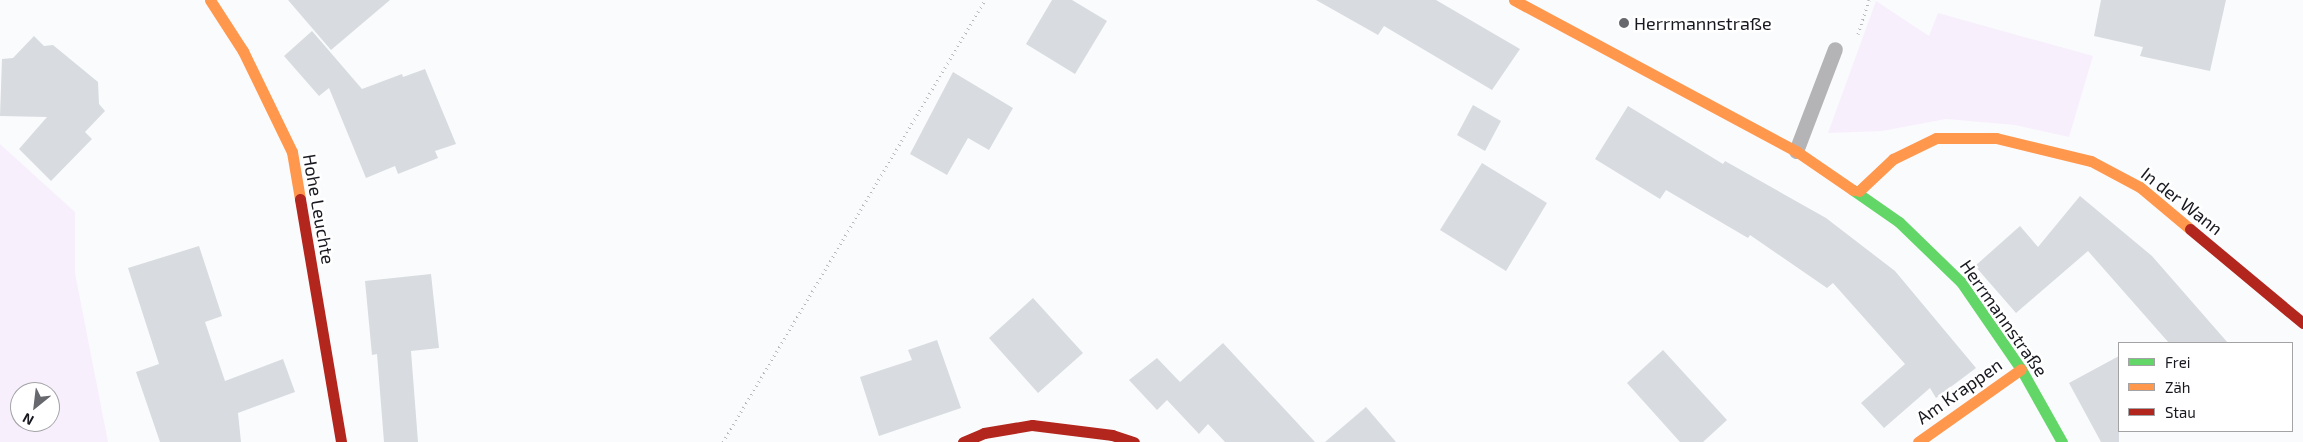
<!DOCTYPE html>
<meta charset="utf-8">
<style>
body{margin:0}
#map{position:relative;width:2303px;height:442px;overflow:hidden;background:#fafbfd;font-family:"Exo 2",sans-serif}
div>[style]{position:absolute}
.green>*{inset:0;background:#f8effd}
.building>*{inset:0;background:#d8dbdf}
.path>*{height:3px;margin-top:-1.5px;transform-origin:0;background:repeating-linear-gradient(90deg,#b9b8bb 0 1px,transparent 0 5px)}
.lane>*{height:15px;margin:-7.5px;padding:0 7.5px;transform-origin:7.5px;border-radius:7.5px;background:#b4b4b6}
.fast>*{height:11px;margin:-5.5px;padding:0 5.5px;transform-origin:5.5px;border-radius:5.5px;background:#63d668}
.slow>*{height:11px;margin:-5.5px;padding:0 5.5px;transform-origin:5.5px;border-radius:5.5px;background:#ff974d}
.jam>*{height:11px;margin:-5.5px;padding:0 5.5px;transform-origin:5.5px;border-radius:5.5px;background:#b3261e}
.dots>*{width:14px;height:14px;translate:-50% -50%;box-sizing:border-box;border:2px solid #fff;border-radius:50%}
span{translate:-50% -50%;white-space:nowrap;text-align:center;line-height:1.15;-webkit-text-stroke:5px #fff;paint-order:stroke}
.poi-label{font-size:18px;color:#181920}
.left{translate:0 -50%;text-align:left}
.street-label{font-size:18px;color:#181920}
.legend{position:absolute;left:2118px;top:342px;width:175px;height:90px;box-sizing:border-box;background:#fff;border:1px solid #a3a3a6;margin:0;padding:6px 9px;list-style:none;font-size:15px;color:#181920}
.legend li{display:flex;align-items:center;gap:10px;height:25px}
.legend b{width:25px;border:1px solid #a3a3a6}
.north{position:absolute;left:10px;top:382px;width:50px;height:50px;box-sizing:border-box;background:#fff;border:1px solid #a3a3a6;border-radius:50%;rotate:209deg;font-size:14px;font-weight:700;line-height:20px;text-align:center;color:#181920}
.north::after{content:'';display:block;margin:auto;width:18px;height:22px;background:#67686d;clip-path:polygon(50% 0,100% 100%,50% 72%,0 100%)}
</style>
<div id="map">
<div class="green">
<i style="clip-path:polygon(1876px 1px,1929px 36px,1938px 13px,2093px 56px,2069px 137px,2015px 125px,1946px 119px,1882px 131px,1828px 133px)"></i>
<i style="clip-path:polygon(evenodd,0 144px,75px 212px,75px 273px,108px 442px,0 442px,0 144px,20px 392px,50px 392px,50px 422px,20px 422px,20px 392px)"></i>
</div>
<div class="building">
<i style="clip-path:polygon(288px 0,390px 0,331px 50px)"></i>
<i style="clip-path:polygon(1052px 0,1072px 0,1107px 21px,1075px 74px,1026px 44px)"></i>
<i style="clip-path:polygon(1316px 0,1436px 0,1520px 49px,1492px 90px,1384px 26px,1378px 35px)"></i>
<i style="clip-path:polygon(2101px 0,2226px 0,2210px 71px,2140px 56px,2143px 47px,2094px 36px)"></i>
<i style="clip-path:polygon(312px 31px,362px 89px,402px 74px,403px 77px,425px 69px,456px 144px,435px 151px,438px 158px,398px 174px,395px 166px,366px 178px,329px 88px,319px 96px,284px 56px)"></i>
<i style="clip-path:polygon(34px 36px,44px 46px,53px 45px,98px 82px,99px 104px,105px 111px,85px 132px,92px 139px,51px 181px,19px 149px,47px 117px,0 116px,2px 59px,13px 58px)"></i>
<i style="clip-path:polygon(953px 72px,1013px 108px,989px 150px,968px 138px,947px 175px,910px 154px)"></i>
<i style="clip-path:polygon(1473px 105px,1501px 121px,1485px 151px,1457px 135px)"></i>
<i style="clip-path:polygon(1628px 106px,1723px 164px,1725px 161px,1826px 218px,1895px 271px,1976px 368px,1936px 398px,1930px 388px,1884px 428px,1861px 403px,1905px 364px,1833px 283px,1827px 288px,1750px 235px,1748px 238px,1666px 190px,1660px 199px,1595px 159px)"></i>
<i style="clip-path:polygon(1482px 163px,1547px 203px,1506px 271px,1440px 230px)"></i>
<i style="clip-path:polygon(2080px 196px,2152px 256px,2228px 343px,2169px 343px,2088px 251px,2016px 313px,1975px 266px,2020px 226px,2038px 247px)"></i>
<i style="clip-path:polygon(199px 246px,222px 316px,205px 322px,225px 381px,283px 359px,295px 392px,238px 413px,241px 442px,160px 442px,136px 372px,159px 364px,128px 268px)"></i>
<i style="clip-path:polygon(431px 274px,439px 348px,411px 351px,418px 442px,384px 442px,377px 354px,372px 355px,365px 281px)"></i>
<i style="clip-path:polygon(1033px 298px,1083px 353px,1038px 393px,989px 338px)"></i>
<i style="clip-path:polygon(937px 340px,961px 408px,879px 436px,860px 377px,912px 360px,908px 350px)"></i>
<i style="clip-path:polygon(1223px 343px,1315px 442px,1225px 442px,1208px 424px,1199px 434px,1167px 400px,1157px 410px,1129px 380px,1157px 358px,1180px 382px)"></i>
<i style="clip-path:polygon(1663px 350px,1727px 420px,1703px 442px,1680px 442px,1627px 383px)"></i>
<i style="clip-path:polygon(2119px 356px,2119px 442px,2101px 442px,2069px 383px)"></i>
<i style="clip-path:polygon(1366px 407px,1396px 442px,1325px 442px)"></i>
</div>
<div class="path">
<i style="left:1858px;top:34px;width:36px;rotate:-72deg"></i>
<i style="left:723px;top:442px;width:514px;rotate:-59.34deg"></i>
</div>
<div class="lane">
<i style="left:1796px;top:151px;width:109px;rotate:-69.1deg"></i>
</div>
<div class="fast">
<i style="left:1853px;top:190px;width:56px;rotate:34.8deg"></i>
<i style="left:1899px;top:222px;width:86px;rotate:44.1deg"></i>
<i style="left:1961px;top:282px;width:106px;rotate:55.4deg"></i>
<i style="left:2021px;top:369px;width:84px;rotate:60.7deg"></i>
</div>
<div class="slow">
<i style="left:210px;top:0;width:61px;rotate:57.1deg"></i>
<i style="left:243px;top:51px;width:112px;rotate:64.1deg"></i>
<i style="left:292px;top:152px;width:48px;rotate:80.3deg"></i>
<i style="left:1514px;top:0;width:320px;rotate:28.2deg"></i>
<i style="left:1796px;top:151px;width:69px;rotate:34.4deg"></i>
<i style="left:1859px;top:191px;width:47px;rotate:-43.3deg"></i>
<i style="left:1893px;top:159px;width:48px;rotate:-26deg"></i>
<i style="left:1936px;top:138px;width:60px"></i>
<i style="left:1996px;top:138px;width:98px;rotate:13.6deg"></i>
<i style="left:2091px;top:161px;width:55px;rotate:28deg"></i>
<i style="left:2140px;top:187px;width:65px;rotate:40deg"></i>
<i style="left:1918px;top:442px;width:126px;rotate:-35.3deg"></i>
</div>
<div class="jam">
<i style="left:300px;top:199px;width:246px;rotate:80.4deg"></i>
<i style="left:2190px;top:229px;width:147px;rotate:39.8deg"></i>
<i style="left:963px;top:442px;width:23px;rotate:-23deg"></i>
<i style="left:984px;top:433px;width:49px;rotate:-9.5deg"></i>
<i style="left:1032px;top:425px;width:81px;rotate:7.1deg"></i>
<i style="left:1112px;top:435px;width:23px;rotate:18deg"></i>
</div>
<div class="dots">
<i style="left:1624px;top:23px;background:#67686d"></i>
</div>
<div class="poi-label">
<span class="left" style="left:1634px;top:23px">Herrmannstraße</span>
</div>
<div class="street-label">
<span style="left:2182px;top:201px;rotate:38deg">In der Wann</span>
<span style="left:319px;top:209px;rotate:80deg">Hohe Leuchte</span>
<span style="left:2004px;top:318px;rotate:55deg">Herrmannstraße</span>
<span style="left:1959px;top:391px;rotate:-35deg">Am Krappen</span>
</div>
<ul class="legend">
<li><b style="height:6px;background:#63d668"></b>Frei</li>
<li><b style="height:6px;background:#ff974d"></b>Zäh</li>
<li><b style="height:6px;background:#b3261e"></b>Stau</li>
</ul>
<div class="north">N</div>
</div>
